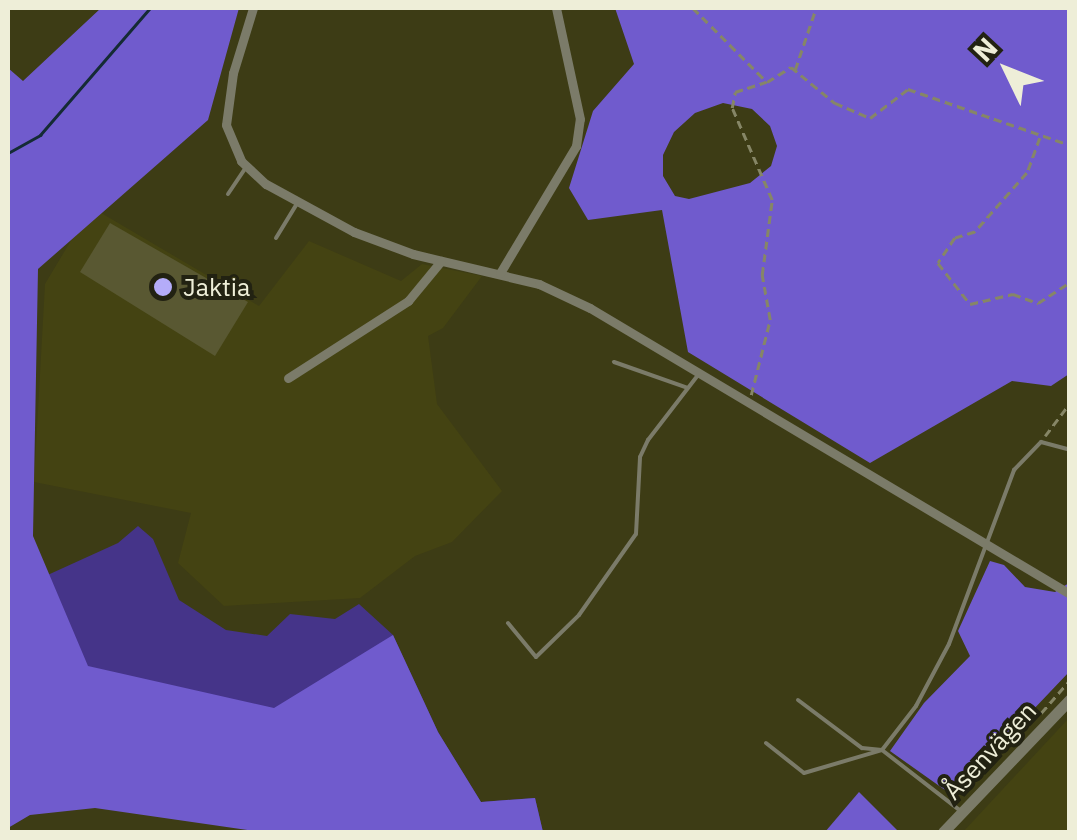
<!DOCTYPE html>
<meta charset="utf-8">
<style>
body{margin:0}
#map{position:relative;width:1077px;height:840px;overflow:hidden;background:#3d3c15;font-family:"IBM Plex Sans",sans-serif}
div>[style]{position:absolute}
.built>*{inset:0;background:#444312}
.green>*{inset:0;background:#453489}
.forest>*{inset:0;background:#705bcd}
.stream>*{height:2.5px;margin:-1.25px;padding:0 1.25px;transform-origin:1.25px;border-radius:1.25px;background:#152b35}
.building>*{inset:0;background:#595832}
.path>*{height:2.5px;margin-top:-1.25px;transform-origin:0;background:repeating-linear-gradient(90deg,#868666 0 8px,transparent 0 13px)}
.service>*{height:4px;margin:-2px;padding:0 2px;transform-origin:2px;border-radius:2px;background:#7b7b69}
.minor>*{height:9px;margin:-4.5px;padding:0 4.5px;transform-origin:4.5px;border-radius:4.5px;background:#7b7b69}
.tertiary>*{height:11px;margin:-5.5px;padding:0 5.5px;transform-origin:5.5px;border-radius:5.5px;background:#7b7b69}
.dots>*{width:28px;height:28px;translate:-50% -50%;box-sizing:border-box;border:5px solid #222212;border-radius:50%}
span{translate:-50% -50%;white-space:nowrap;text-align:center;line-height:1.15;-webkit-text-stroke:8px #222212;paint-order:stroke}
.poi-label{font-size:25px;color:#eeeed8}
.left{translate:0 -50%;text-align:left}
.street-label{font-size:25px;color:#eeeed8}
.frame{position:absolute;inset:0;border:10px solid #eeeed8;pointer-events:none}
.north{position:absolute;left:957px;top:20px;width:100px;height:100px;-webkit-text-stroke:8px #222212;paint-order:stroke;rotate:313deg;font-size:28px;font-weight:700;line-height:40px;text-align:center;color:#eeeed8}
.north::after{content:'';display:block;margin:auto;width:35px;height:45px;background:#eeeed8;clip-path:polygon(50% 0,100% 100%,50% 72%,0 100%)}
</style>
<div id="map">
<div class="built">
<i style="clip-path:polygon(91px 207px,259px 306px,309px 241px,401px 281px,422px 264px,482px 276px,443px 328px,428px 336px,437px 404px,502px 491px,452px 542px,415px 556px,360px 598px,224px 606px,178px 563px,191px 513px,34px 482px,45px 284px)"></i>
<i style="clip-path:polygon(1069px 718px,1069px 832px,963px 832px)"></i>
</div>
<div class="green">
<i style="clip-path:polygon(138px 526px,153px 539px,179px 600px,226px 630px,267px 636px,290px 614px,335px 619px,359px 604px,393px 635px,438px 732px,481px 802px,535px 798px,543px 832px,88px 667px,8px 593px,118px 543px)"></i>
</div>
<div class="forest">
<i style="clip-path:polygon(101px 8px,239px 8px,208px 120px,38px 269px,33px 536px,88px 666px,274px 708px,393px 635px,438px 732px,481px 802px,535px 798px,543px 832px,261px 832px,95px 808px,30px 815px,8px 828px,8px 68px,23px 81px)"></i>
<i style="clip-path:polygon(evenodd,615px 8px,1069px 8px,1069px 374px,1051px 386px,1012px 381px,870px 463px,688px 352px,662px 210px,588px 220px,569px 188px,593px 111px,634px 64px,615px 8px,723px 103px,752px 109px,770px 126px,777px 146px,771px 166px,750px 183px,689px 199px,675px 196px,663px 176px,663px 155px,674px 132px,695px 113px,723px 103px)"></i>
<i style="clip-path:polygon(990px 561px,1004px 565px,1025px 587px,1055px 592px,1069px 583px,1069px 672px,952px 795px,890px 751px,924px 703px,970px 656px,958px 631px)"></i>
<i style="clip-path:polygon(859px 792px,899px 832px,825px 832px)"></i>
</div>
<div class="stream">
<i style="left:8px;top:153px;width:37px;rotate:-29deg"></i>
<i style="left:40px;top:135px;width:168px;rotate:-49.1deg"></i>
</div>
<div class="building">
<i style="clip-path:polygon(110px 223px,248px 302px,215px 356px,80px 272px)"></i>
</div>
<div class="path">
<i style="left:693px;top:8px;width:105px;rotate:45deg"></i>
<i style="left:767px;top:82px;width:28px;rotate:-32deg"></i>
<i style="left:791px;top:67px;width:57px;rotate:39.3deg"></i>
<i style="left:835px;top:103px;width:38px;rotate:23deg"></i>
<i style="left:870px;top:118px;width:48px;rotate:-37.3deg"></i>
<i style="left:908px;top:89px;width:171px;rotate:19.1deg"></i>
<i style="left:795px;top:70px;width:65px;rotate:-71.3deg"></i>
<i style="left:1040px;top:138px;width:37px;rotate:110deg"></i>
<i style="left:1027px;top:173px;width:79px;rotate:131.4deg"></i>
<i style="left:975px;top:232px;width:21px;rotate:163deg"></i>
<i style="left:955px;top:238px;width:30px;rotate:124deg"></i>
<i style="left:938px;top:263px;width:52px;rotate:52deg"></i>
<i style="left:970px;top:304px;width:44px;rotate:-13.1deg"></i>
<i style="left:1013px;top:294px;width:27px;rotate:20deg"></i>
<i style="left:1038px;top:303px;width:38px;rotate:-33deg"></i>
<i style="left:751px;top:395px;width:77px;rotate:-75.8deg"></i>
<i style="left:770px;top:320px;width:46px;rotate:-100.1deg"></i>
<i style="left:762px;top:275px;width:76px;rotate:-82.4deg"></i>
<i style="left:772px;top:200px;width:100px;rotate:-113.5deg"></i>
<i style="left:732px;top:108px;width:16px;rotate:-79deg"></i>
<i style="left:735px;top:92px;width:33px;rotate:-18deg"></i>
<i style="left:1045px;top:436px;width:41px;rotate:-52.9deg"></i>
<i style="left:1041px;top:713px;width:44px;rotate:-48.7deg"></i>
</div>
<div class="service">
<i style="left:228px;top:194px;width:32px;rotate:-56deg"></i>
<i style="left:276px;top:238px;width:42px;rotate:-58.6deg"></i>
<i style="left:614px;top:362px;width:78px;rotate:19.4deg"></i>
<i style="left:508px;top:623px;width:44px;rotate:50.5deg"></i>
<i style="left:536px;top:657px;width:60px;rotate:-44.3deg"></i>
<i style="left:579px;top:615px;width:99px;rotate:-54.9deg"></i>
<i style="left:636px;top:534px;width:77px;rotate:-87deg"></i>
<i style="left:640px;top:457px;width:19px;rotate:-65deg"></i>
<i style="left:648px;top:440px;width:82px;rotate:-52.4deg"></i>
<i style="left:798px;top:700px;width:80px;rotate:36.9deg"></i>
<i style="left:862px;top:748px;width:20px;rotate:6deg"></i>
<i style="left:882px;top:750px;width:56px;rotate:-52.3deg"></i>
<i style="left:916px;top:706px;width:70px;rotate:-62deg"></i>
<i style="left:949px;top:644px;width:186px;rotate:-69.5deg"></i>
<i style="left:1014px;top:470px;width:39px;rotate:-46deg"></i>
<i style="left:1041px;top:442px;width:30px;rotate:15deg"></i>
<i style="left:766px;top:743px;width:48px;rotate:38.3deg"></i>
<i style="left:804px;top:773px;width:81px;rotate:-16.4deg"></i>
<i style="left:882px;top:750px;width:101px;rotate:37.8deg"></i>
</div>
<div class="minor">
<i style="left:253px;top:8px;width:68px;rotate:107.1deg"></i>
<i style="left:233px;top:73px;width:52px;rotate:97.7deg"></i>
<i style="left:226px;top:125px;width:39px;rotate:67deg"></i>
<i style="left:241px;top:161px;width:34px;rotate:43deg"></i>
<i style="left:266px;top:184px;width:100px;rotate:28.6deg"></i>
<i style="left:354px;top:232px;width:63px;rotate:20.4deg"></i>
<i style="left:413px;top:254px;width:130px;rotate:13.4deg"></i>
<i style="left:539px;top:284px;width:56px;rotate:25.2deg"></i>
<i style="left:590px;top:308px;width:559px;rotate:30.79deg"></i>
<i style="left:500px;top:273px;width:148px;rotate:-59.1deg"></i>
<i style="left:576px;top:146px;width:27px;rotate:-82deg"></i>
<i style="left:580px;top:119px;width:114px;rotate:-102.2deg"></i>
<i style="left:288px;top:378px;width:143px;rotate:-32.7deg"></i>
<i style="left:408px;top:301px;width:52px;rotate:-50.5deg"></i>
</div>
<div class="tertiary">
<i style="left:943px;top:832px;width:184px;rotate:-46.3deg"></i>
</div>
<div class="dots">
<i style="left:163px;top:287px;background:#b4acf9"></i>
</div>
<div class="poi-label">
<span class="left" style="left:183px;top:287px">Jaktia</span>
</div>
<div class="street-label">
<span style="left:990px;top:751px;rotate:-47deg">Åsenvägen</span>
</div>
<div class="frame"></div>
<div class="north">N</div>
</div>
